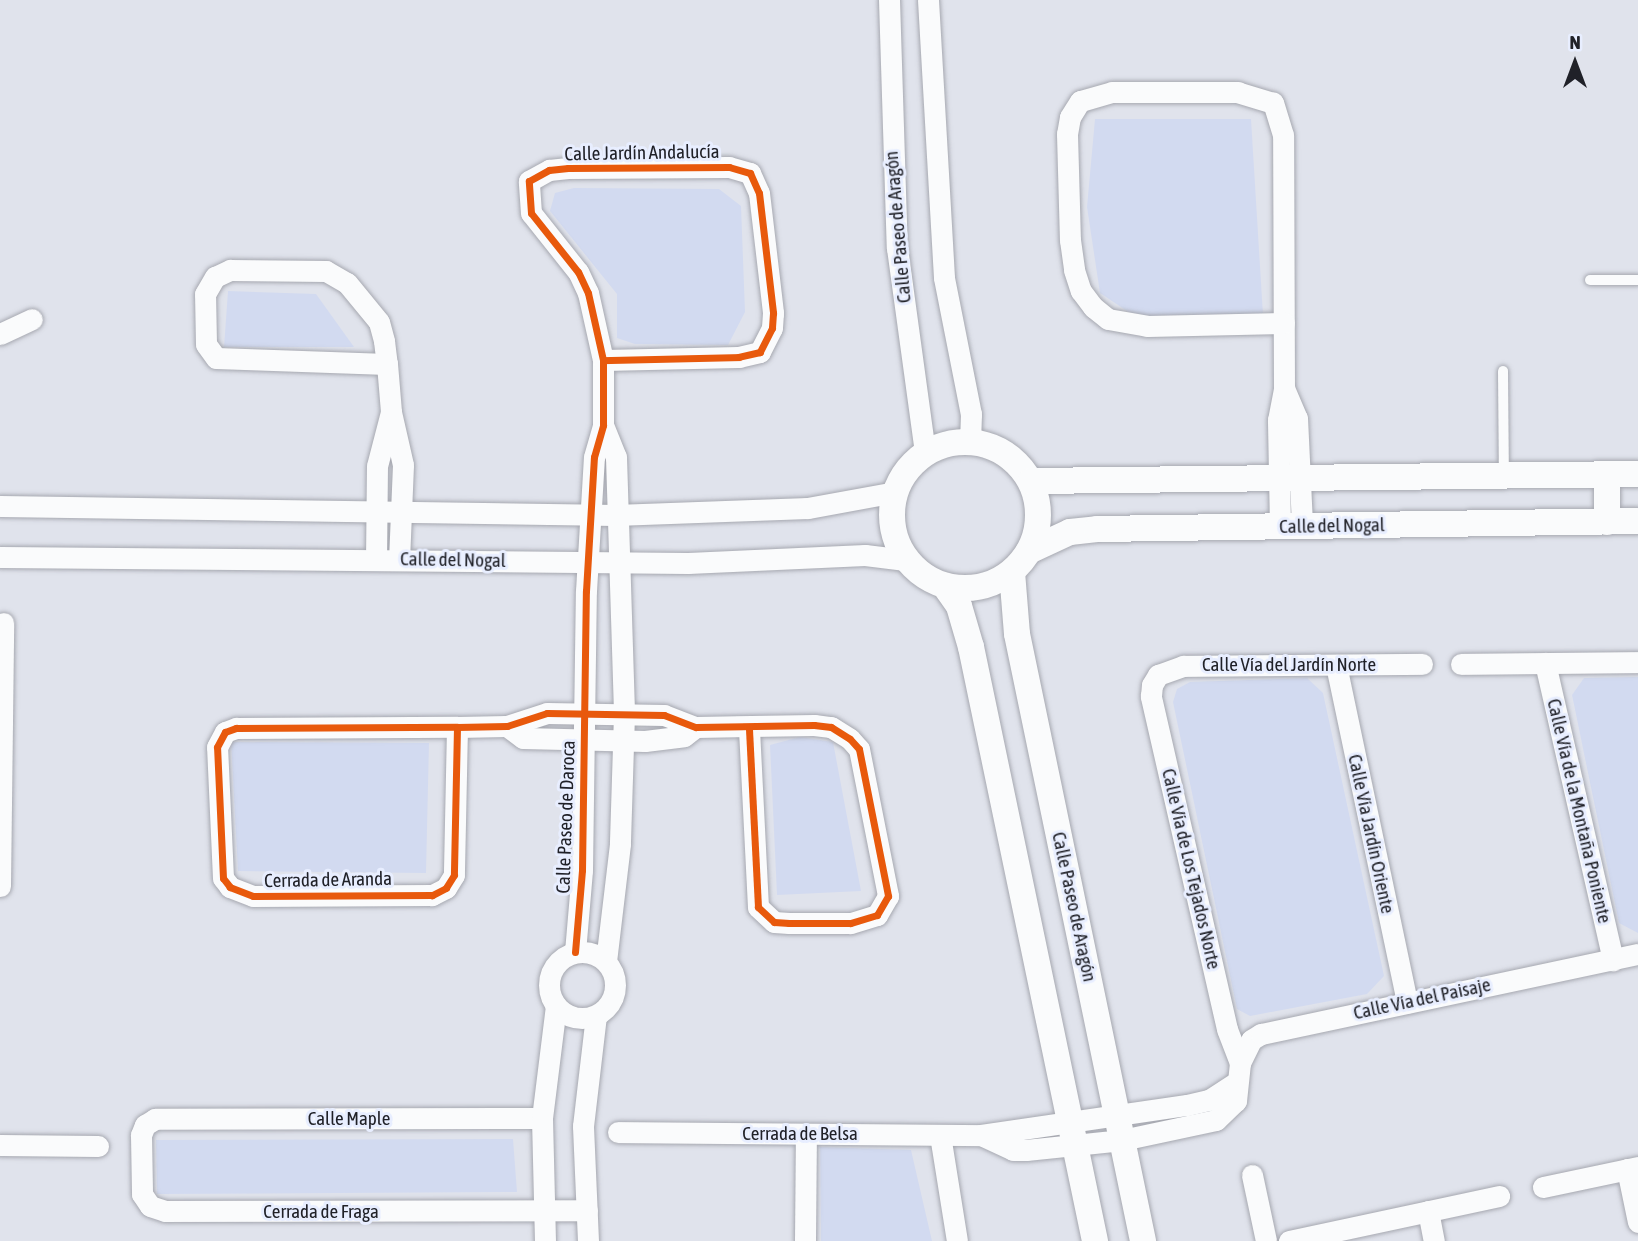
<!DOCTYPE html>
<meta charset="utf-8">
<style>
body{margin:0}
#map{position:relative;width:1638px;height:1241px;overflow:hidden;background:#e0e3ec;font-family:"Asap Condensed",sans-serif}
div>[style]{position:absolute}
.green>*{inset:0;background:#d2daf0}
.roads{filter:drop-shadow(0 0 2px #a6a8b0) drop-shadow(0 0 2px #a6a8b0)}
.service>*{height:10px;margin:-5px;padding:0 5px;transform-origin:5px;border-radius:5px;background:#fafbfc}
.minor>*{height:21px;margin:-10.5px;padding:0 10.5px;transform-origin:10.5px;border-radius:10.5px;background:#fafbfc}
.minor>.ring{margin:-10.5px;padding:0;box-sizing:content-box;background:none;border:21px solid #fafbfc;border-radius:50%}
.tertiary>*{height:26px;margin:-13px;padding:0 13px;transform-origin:13px;border-radius:13px;background:#fafbfc}
.tertiary>.ring{margin:-13px;padding:0;box-sizing:content-box;background:none;border:26px solid #fafbfc;border-radius:50%}
.cycleway>*{height:7px;margin:-3.5px;padding:0 3.5px;transform-origin:3.5px;border-radius:3.5px;background:#e8590c}
span{translate:-50% -50%;white-space:nowrap;text-align:center;line-height:1.15;-webkit-text-stroke:6px #e8eeff;paint-order:stroke}
.street-label{font-size:19px;color:#202128}
.north{position:absolute;left:1540px;top:28px;width:70px;height:70px;-webkit-text-stroke:5px #e8eeff;paint-order:stroke;rotate:0deg;font-size:19px;font-weight:700;line-height:28px;text-align:center;color:#202128}
.north::after{content:'';display:block;margin:auto;width:24px;height:32px;background:#202128;clip-path:polygon(50% 0,100% 100%,50% 72%,0 100%)}
</style>
<div id="map">
<div class="green">
<i style="clip-path:polygon(1095px 119px,1251px 119px,1263px 315px,1136px 317px,1100px 293px,1087px 207px)"></i>
<i style="clip-path:polygon(574px 188px,719px 189px,741px 206px,745px 312px,728px 345px,635px 344px,617px 338px,617px 294px,550px 211px,555px 193px)"></i>
<i style="clip-path:polygon(228px 291px,316px 294px,354px 347px,224px 347px)"></i>
<i style="clip-path:polygon(1638px 677px,1638px 933px,1619px 923px,1572px 695px,1584px 678px)"></i>
<i style="clip-path:polygon(1307px 678px,1323px 693px,1384px 976px,1367px 994px,1250px 1016px,1237px 1009px,1173px 702px,1177px 689px,1190px 682px)"></i>
<i style="clip-path:polygon(800px 737px,833px 742px,861px 891px,777px 895px,770px 745px)"></i>
<i style="clip-path:polygon(231px 742px,429px 743px,426px 873px,238px 871px)"></i>
<i style="clip-path:polygon(513px 1139px,517px 1192px,157px 1194px,156px 1140px)"></i>
<i style="clip-path:polygon(820px 1147px,911px 1150px,932px 1241px,821px 1241px)"></i>
</div>
<div class="roads">
<div class="service">
<i style="left:1590px;top:280px;width:48px"></i>
<i style="left:1503px;top:371px;width:105px;rotate:89.5deg"></i>
</div>
<div class="minor">
<i style="left:889px;top:0;width:248px;rotate:88.2deg"></i>
<i style="left:897px;top:248px;width:206px;rotate:82.2deg"></i>
<i style="left:928px;top:0;width:278px;rotate:86.7deg"></i>
<i style="left:944px;top:278px;width:139px;rotate:78.8deg"></i>
<i style="left:971px;top:414px;width:27px;rotate:92deg"></i>
<i style="left:0;top:334px;width:35px;rotate:-25deg"></i>
<i style="left:387px;top:364px;width:171px;rotate:-178deg"></i>
<i style="left:216px;top:358px;width:17px;rotate:-126deg"></i>
<i style="left:206px;top:344px;width:50px;rotate:-91.1deg"></i>
<i style="left:205px;top:294px;width:20px;rotate:-60deg"></i>
<i style="left:215px;top:277px;width:17px;rotate:-25deg"></i>
<i style="left:230px;top:270px;width:96px;rotate:0.6deg"></i>
<i style="left:326px;top:271px;width:24px;rotate:30deg"></i>
<i style="left:347px;top:283px;width:50px;rotate:50.6deg"></i>
<i style="left:379px;top:322px;width:20px;rotate:75deg"></i>
<i style="left:384px;top:341px;width:23px;rotate:83deg"></i>
<i style="left:387px;top:364px;width:48px;rotate:85.2deg"></i>
<i style="left:391px;top:412px;width:54px;rotate:77.2deg"></i>
<i style="left:403px;top:465px;width:95px;rotate:92.4deg"></i>
<i style="left:1284px;top:388px;width:33px;rotate:67deg"></i>
<i style="left:1297px;top:418px;width:108px;rotate:87.3deg"></i>
<i style="left:603px;top:425px;width:35px;rotate:68deg"></i>
<i style="left:616px;top:457px;width:257px;rotate:88.2deg"></i>
<i style="left:624px;top:714px;width:130px;rotate:91.8deg"></i>
<i style="left:620px;top:844px;width:118px;rotate:96.8deg"></i>
<i style="left:0;top:506px;width:615px;rotate:0.84deg"></i>
<i style="left:615px;top:515px;width:193px;rotate:-2.1deg"></i>
<i style="left:808px;top:508px;width:88px;rotate:-10.4deg"></i>
<i style="left:1280px;top:526px;width:106px;rotate:-91.1deg"></i>
<i style="left:1278px;top:420px;width:33px;rotate:-79deg"></i>
<i style="left:1284px;top:388px;width:253px;rotate:-90.2deg"></i>
<i style="left:1283px;top:135px;width:34px;rotate:-107deg"></i>
<i style="left:1273px;top:103px;width:37px;rotate:-163deg"></i>
<i style="left:1238px;top:92px;width:126px;rotate:180deg"></i>
<i style="left:1112px;top:92px;width:33px;rotate:164deg"></i>
<i style="left:1080px;top:101px;width:19px;rotate:122deg"></i>
<i style="left:1070px;top:117px;width:17px;rotate:100deg"></i>
<i style="left:1067px;top:134px;width:106px;rotate:88.4deg"></i>
<i style="left:1070px;top:240px;width:30px;rotate:82deg"></i>
<i style="left:1074px;top:270px;width:22px;rotate:72deg"></i>
<i style="left:1081px;top:291px;width:20px;rotate:53deg"></i>
<i style="left:1093px;top:307px;width:19px;rotate:39deg"></i>
<i style="left:1108px;top:319px;width:40px;rotate:10deg"></i>
<i style="left:1147px;top:326px;width:137px;rotate:-1.3deg"></i>
<i style="left:0;top:557px;width:688px;rotate:0.5deg"></i>
<i style="left:688px;top:563px;width:177px;rotate:-2.6deg"></i>
<i style="left:865px;top:555px;width:41px;rotate:7deg"></i>
<i style="left:376px;top:560px;width:94px;rotate:-89.4deg"></i>
<i style="left:377px;top:466px;width:56px;rotate:-75.5deg"></i>
<i style="left:1545px;top:663px;width:305px;rotate:77.1deg"></i>
<i style="left:1461px;top:664px;width:177px;rotate:-0.6deg"></i>
<i style="left:1336px;top:665px;width:345px;rotate:78.1deg"></i>
<i style="left:507px;top:726px;width:20px;rotate:37deg"></i>
<i style="left:523px;top:738px;width:122px;rotate:1.4deg"></i>
<i style="left:645px;top:741px;width:39px;rotate:-7deg"></i>
<i style="left:684px;top:736px;width:15px;rotate:-37deg"></i>
<i style="left:457px;top:727px;width:148px;rotate:91.2deg"></i>
<i style="left:454px;top:875px;width:15px;rotate:122deg"></i>
<i style="left:446px;top:888px;width:16px;rotate:153deg"></i>
<i style="left:432px;top:895px;width:179px;rotate:179.7deg"></i>
<i style="left:253px;top:896px;width:25px;rotate:-159deg"></i>
<i style="left:230px;top:887px;width:11px;rotate:-128deg"></i>
<i style="left:223px;top:878px;width:131px;rotate:-92.6deg"></i>
<i style="left:217px;top:747px;width:17px;rotate:-62deg"></i>
<i style="left:225px;top:732px;width:12px;rotate:-20deg"></i>
<i style="left:236px;top:728px;width:221px;rotate:-0.3deg"></i>
<i style="left:457px;top:727px;width:50px;rotate:-1.1deg"></i>
<i style="left:507px;top:726px;width:42px;rotate:-18deg"></i>
<i style="left:547px;top:713px;width:117px;rotate:1deg"></i>
<i style="left:664px;top:715px;width:34px;rotate:21deg"></i>
<i style="left:696px;top:727px;width:118px;rotate:-1deg"></i>
<i style="left:814px;top:725px;width:17px;rotate:7deg"></i>
<i style="left:831px;top:727px;width:22px;rotate:32deg"></i>
<i style="left:850px;top:739px;width:13px;rotate:48deg"></i>
<i style="left:859px;top:749px;width:150px;rotate:78.8deg"></i>
<i style="left:888px;top:896px;width:22px;rotate:120deg"></i>
<i style="left:877px;top:915px;width:28px;rotate:163deg"></i>
<i style="left:850px;top:923px;width:61px;rotate:180deg"></i>
<i style="left:789px;top:923px;width:15px;rotate:-176deg"></i>
<i style="left:774px;top:922px;width:22px;rotate:-137deg"></i>
<i style="left:758px;top:907px;width:180px;rotate:-92.9deg"></i>
<i style="left:0;top:886px;width:263px;rotate:-89.3deg"></i>
<i class="ring" style="left:549px;top:952px;width:45px;height:45px"></i>
<i style="left:575px;top:952px;width:82px;rotate:-85.1deg"></i>
<i style="left:582px;top:870px;width:279px;rotate:-89.2deg"></i>
<i style="left:586px;top:591px;width:134px;rotate:-86.6deg"></i>
<i style="left:594px;top:457px;width:33px;rotate:-74deg"></i>
<i style="left:603px;top:425px;width:65px;rotate:-90deg"></i>
<i style="left:603px;top:360px;width:69px;rotate:-102.6deg"></i>
<i style="left:588px;top:293px;width:23px;rotate:-115deg"></i>
<i style="left:578px;top:272px;width:75px;rotate:-128.5deg"></i>
<i style="left:531px;top:213px;width:32px;rotate:-94deg"></i>
<i style="left:529px;top:181px;width:23px;rotate:-29deg"></i>
<i style="left:549px;top:170px;width:19px;rotate:-6deg"></i>
<i style="left:568px;top:168px;width:161px;rotate:-0.4deg"></i>
<i style="left:729px;top:167px;width:22px;rotate:16deg"></i>
<i style="left:750px;top:173px;width:22px;rotate:66deg"></i>
<i style="left:759px;top:193px;width:121px;rotate:83.3deg"></i>
<i style="left:773px;top:313px;width:15px;rotate:94deg"></i>
<i style="left:772px;top:328px;width:27px;rotate:117deg"></i>
<i style="left:760px;top:352px;width:22px;rotate:167deg"></i>
<i style="left:739px;top:357px;width:136px;rotate:178.7deg"></i>
<i style="left:1240px;top:1063px;width:36px;rotate:-111deg"></i>
<i style="left:1227px;top:1029px;width:342px;rotate:-102.9deg"></i>
<i style="left:1151px;top:696px;width:11px;rotate:-85deg"></i>
<i style="left:1152px;top:685px;width:12px;rotate:-59deg"></i>
<i style="left:1158px;top:675px;width:27px;rotate:-20deg"></i>
<i style="left:1183px;top:666px;width:239px;rotate:-0.5deg"></i>
<i style="left:542px;top:1118px;width:387px;rotate:179.9deg"></i>
<i style="left:155px;top:1119px;width:12px;rotate:149deg"></i>
<i style="left:145px;top:1125px;width:11px;rotate:112deg"></i>
<i style="left:141px;top:1135px;width:59px;rotate:89deg"></i>
<i style="left:142px;top:1194px;width:14px;rotate:56deg"></i>
<i style="left:150px;top:1206px;width:16px;rotate:18deg"></i>
<i style="left:165px;top:1211px;width:422px;rotate:-0.1deg"></i>
<i style="left:618px;top:1132px;width:363px;rotate:0.5deg"></i>
<i style="left:981px;top:1135px;width:208px;rotate:-8.3deg"></i>
<i style="left:1187px;top:1105px;width:23px;rotate:-13deg"></i>
<i style="left:1209px;top:1100px;width:33px;rotate:-33deg"></i>
<i style="left:940px;top:1135px;width:107px;rotate:80.9deg"></i>
<i style="left:981px;top:1135px;width:35px;rotate:25deg"></i>
<i style="left:1013px;top:1150px;width:13px"></i>
<i style="left:1026px;top:1150px;width:97px;rotate:-5.9deg"></i>
<i style="left:1122px;top:1140px;width:96px;rotate:-12deg"></i>
<i style="left:1216px;top:1120px;width:28px;rotate:-44deg"></i>
<i style="left:1236px;top:1101px;width:38px;rotate:-84deg"></i>
<i style="left:1240px;top:1063px;width:25px;rotate:-64deg"></i>
<i style="left:1251px;top:1040px;width:12px;rotate:-31deg"></i>
<i style="left:1261px;top:1034px;width:385px;rotate:-12deg"></i>
<i style="left:0;top:1145px;width:98px;rotate:0.6deg"></i>
<i style="left:1627px;top:1169px;width:54px;rotate:78.3deg"></i>
<i style="left:1252px;top:1175px;width:67px;rotate:78deg"></i>
<i style="left:1543px;top:1187px;width:97px;rotate:-11.9deg"></i>
<i style="left:1428px;top:1211px;width:31px;rotate:79deg"></i>
<i style="left:545px;top:1241px;width:123px;rotate:-91.4deg"></i>
<i style="left:542px;top:1118px;width:113px;rotate:-82.9deg"></i>
<i style="left:588px;top:1241px;width:115px;rotate:-92.5deg"></i>
<i style="left:583px;top:1126px;width:111px;rotate:-83.3deg"></i>
<i style="left:805px;top:1241px;width:107px;rotate:-89.5deg"></i>
<i style="left:1289px;top:1241px;width:215px;rotate:-12.1deg"></i>
</div>
<div class="tertiary">
<i class="ring" style="left:892px;top:442px;width:120px;height:120px"></i>
<i style="left:1607px;top:475px;width:47px;rotate:90deg"></i>
<i style="left:1031px;top:481px;width:607px;rotate:-0.66deg"></i>
<i style="left:1029px;top:551px;width:45px;rotate:-24.9deg"></i>
<i style="left:1070px;top:532px;width:27px;rotate:-6deg"></i>
<i style="left:1097px;top:529px;width:541px;rotate:-0.85deg"></i>
<i style="left:1012px;top:572px;width:62px;rotate:85.4deg"></i>
<i style="left:1017px;top:634px;width:620px;rotate:78.27deg"></i>
<i style="left:945px;top:586px;width:24px;rotate:55deg"></i>
<i style="left:959px;top:606px;width:43px;rotate:73.7deg"></i>
<i style="left:971px;top:647px;width:607px;rotate:78.21deg"></i>
</div>
</div>
<div class="cycleway">
<i style="left:457px;top:727px;width:148px;rotate:91.2deg"></i>
<i style="left:454px;top:875px;width:15px;rotate:122deg"></i>
<i style="left:446px;top:888px;width:16px;rotate:153deg"></i>
<i style="left:432px;top:895px;width:179px;rotate:179.7deg"></i>
<i style="left:253px;top:896px;width:25px;rotate:-159deg"></i>
<i style="left:230px;top:887px;width:11px;rotate:-128deg"></i>
<i style="left:223px;top:878px;width:131px;rotate:-92.6deg"></i>
<i style="left:217px;top:747px;width:17px;rotate:-62deg"></i>
<i style="left:225px;top:732px;width:12px;rotate:-20deg"></i>
<i style="left:236px;top:728px;width:221px;rotate:-0.3deg"></i>
<i style="left:457px;top:727px;width:50px;rotate:-1.1deg"></i>
<i style="left:507px;top:726px;width:42px;rotate:-18deg"></i>
<i style="left:547px;top:713px;width:117px;rotate:1deg"></i>
<i style="left:664px;top:715px;width:34px;rotate:21deg"></i>
<i style="left:696px;top:727px;width:118px;rotate:-1deg"></i>
<i style="left:814px;top:725px;width:17px;rotate:7deg"></i>
<i style="left:831px;top:727px;width:22px;rotate:32deg"></i>
<i style="left:850px;top:739px;width:13px;rotate:48deg"></i>
<i style="left:859px;top:749px;width:150px;rotate:78.8deg"></i>
<i style="left:888px;top:896px;width:22px;rotate:120deg"></i>
<i style="left:877px;top:915px;width:28px;rotate:163deg"></i>
<i style="left:850px;top:923px;width:61px;rotate:180deg"></i>
<i style="left:789px;top:923px;width:15px;rotate:-176deg"></i>
<i style="left:774px;top:922px;width:22px;rotate:-137deg"></i>
<i style="left:758px;top:907px;width:180px;rotate:-92.9deg"></i>
<i style="left:575px;top:952px;width:82px;rotate:-85.1deg"></i>
<i style="left:582px;top:870px;width:279px;rotate:-89.2deg"></i>
<i style="left:586px;top:591px;width:134px;rotate:-86.6deg"></i>
<i style="left:594px;top:457px;width:33px;rotate:-74deg"></i>
<i style="left:603px;top:425px;width:65px;rotate:-90deg"></i>
<i style="left:603px;top:360px;width:69px;rotate:-102.6deg"></i>
<i style="left:588px;top:293px;width:23px;rotate:-115deg"></i>
<i style="left:578px;top:272px;width:75px;rotate:-128.5deg"></i>
<i style="left:531px;top:213px;width:32px;rotate:-94deg"></i>
<i style="left:529px;top:181px;width:23px;rotate:-29deg"></i>
<i style="left:549px;top:170px;width:19px;rotate:-6deg"></i>
<i style="left:568px;top:168px;width:161px;rotate:-0.4deg"></i>
<i style="left:729px;top:167px;width:22px;rotate:16deg"></i>
<i style="left:750px;top:173px;width:22px;rotate:66deg"></i>
<i style="left:759px;top:193px;width:121px;rotate:83.3deg"></i>
<i style="left:773px;top:313px;width:15px;rotate:94deg"></i>
<i style="left:772px;top:328px;width:27px;rotate:117deg"></i>
<i style="left:760px;top:352px;width:22px;rotate:167deg"></i>
<i style="left:739px;top:357px;width:136px;rotate:178.7deg"></i>
</div>
<div class="street-label">
<span style="left:642px;top:153px;rotate:-1deg">Calle Jardín Andalucía</span>
<span style="left:898px;top:227px;rotate:-95deg">Calle Paseo de Aragón</span>
<span style="left:1332px;top:526px;rotate:-1deg">Calle del Nogal</span>
<span style="left:453px;top:560px;rotate:1deg">Calle del Nogal</span>
<span style="left:1289px;top:665px">Calle Vía del Jardín Norte</span>
<span style="left:1579px;top:811px;rotate:77deg">Calle Vía de la Montaña Poniente</span>
<span style="left:566px;top:817px;rotate:-88deg">Calle Paseo de Daroca</span>
<span style="left:1371px;top:834px;rotate:78deg">Calle Vía Jardín Oriente</span>
<span style="left:1191px;top:869px;rotate:77deg">Calle Vía de Los Tejados Norte</span>
<span style="left:328px;top:880px;rotate:-1deg">Cerrada de Aranda</span>
<span style="left:1074px;top:907px;rotate:78deg">Calle Paseo de Aragón</span>
<span style="left:1422px;top:999px;rotate:-12deg">Calle Vía del Paisaje</span>
<span style="left:349px;top:1119px">Calle Maple</span>
<span style="left:800px;top:1134px">Cerrada de Belsa</span>
<span style="left:321px;top:1212px">Cerrada de Fraga</span>
</div>
<div class="north">N</div>
</div>
